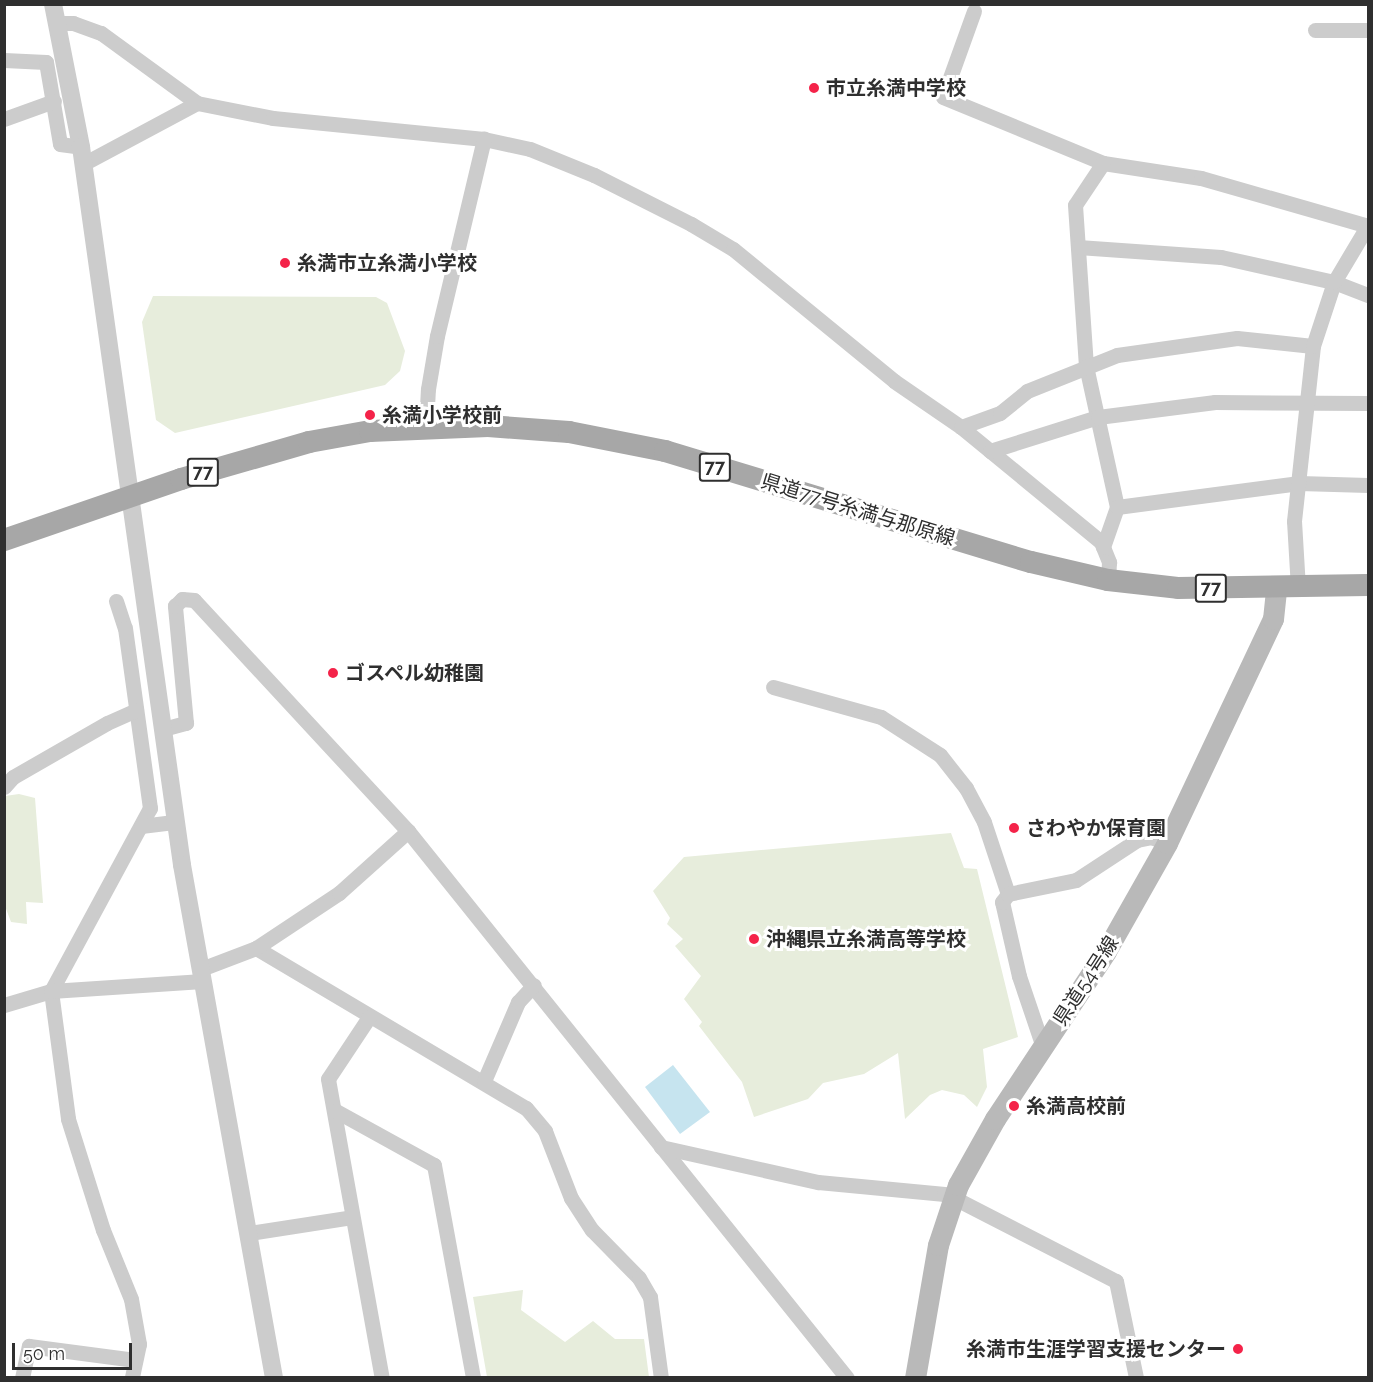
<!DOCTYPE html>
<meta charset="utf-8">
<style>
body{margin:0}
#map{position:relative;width:1373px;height:1382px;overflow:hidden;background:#fff;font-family:Raleway,"Noto Sans JP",sans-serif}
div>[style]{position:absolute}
.green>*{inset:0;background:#e7eddc}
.water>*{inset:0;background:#c6e4ef}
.minor>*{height:15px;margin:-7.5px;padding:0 7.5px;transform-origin:7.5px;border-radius:7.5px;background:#ccc}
.tertiary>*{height:18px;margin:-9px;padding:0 9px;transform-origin:9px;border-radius:9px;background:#ccc}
.secondary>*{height:21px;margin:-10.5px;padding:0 10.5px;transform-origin:10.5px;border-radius:10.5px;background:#b9b9b9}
.primary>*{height:22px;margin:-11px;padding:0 11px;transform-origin:11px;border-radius:11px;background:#a7a7a7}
.dots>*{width:16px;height:16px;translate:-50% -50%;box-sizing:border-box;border:3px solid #fff;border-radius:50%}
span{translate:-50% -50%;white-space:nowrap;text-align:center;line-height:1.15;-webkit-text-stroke:6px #fff;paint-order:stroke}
.shield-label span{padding:2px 4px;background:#fff;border:2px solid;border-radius:4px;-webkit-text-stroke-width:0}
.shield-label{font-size:18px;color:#2f2f2f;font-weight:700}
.poi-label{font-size:20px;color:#2f2f2f;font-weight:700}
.left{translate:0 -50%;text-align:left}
.right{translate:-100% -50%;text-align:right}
.street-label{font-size:20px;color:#2f2f2f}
.frame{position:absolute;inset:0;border:6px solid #2f2f2f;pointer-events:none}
.scale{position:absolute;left:12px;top:1343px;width:120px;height:27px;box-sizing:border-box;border:3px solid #2f2f2f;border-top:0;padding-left:8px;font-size:18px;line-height:21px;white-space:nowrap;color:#2f2f2f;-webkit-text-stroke:4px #fff;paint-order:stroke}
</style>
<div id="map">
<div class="green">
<i style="clip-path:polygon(153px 296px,376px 297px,387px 303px,405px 351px,400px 371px,385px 385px,175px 433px,156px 420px,142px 322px)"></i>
<i style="clip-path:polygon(19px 794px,35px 798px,43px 903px,26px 902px,27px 924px,11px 922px,5px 906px,5px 796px)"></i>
<i style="clip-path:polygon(951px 833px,964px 868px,977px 869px,1018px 1037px,983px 1049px,987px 1087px,977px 1107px,964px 1095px,942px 1090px,930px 1095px,905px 1119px,898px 1053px,864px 1074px,823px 1083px,808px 1099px,754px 1117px,742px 1082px,699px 1026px,702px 1022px,684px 999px,701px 976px,675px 946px,683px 939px,667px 924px,670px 918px,653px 891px,684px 857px)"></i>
<i style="clip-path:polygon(523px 1290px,521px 1310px,565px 1342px,593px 1321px,615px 1339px,644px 1339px,649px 1377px,487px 1377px,473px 1297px)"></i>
</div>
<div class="water">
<i style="clip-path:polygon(673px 1065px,710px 1112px,680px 1134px,645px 1087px)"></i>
</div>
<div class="minor">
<i style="left:974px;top:11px;width:91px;rotate:109.8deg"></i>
<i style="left:943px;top:97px;width:173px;rotate:22.4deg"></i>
<i style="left:1103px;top:163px;width:99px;rotate:8.7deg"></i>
<i style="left:1201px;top:178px;width:174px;rotate:16deg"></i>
<i style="left:58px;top:23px;width:15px"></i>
<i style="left:73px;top:23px;width:30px;rotate:20deg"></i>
<i style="left:101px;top:33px;width:119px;rotate:36.1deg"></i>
<i style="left:197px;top:103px;width:77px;rotate:11.2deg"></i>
<i style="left:273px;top:118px;width:212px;rotate:5.7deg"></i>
<i style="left:484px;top:139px;width:47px;rotate:12.3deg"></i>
<i style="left:530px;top:149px;width:69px;rotate:22.1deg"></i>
<i style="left:594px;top:175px;width:109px;rotate:26.8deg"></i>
<i style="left:691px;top:224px;width:49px;rotate:30.8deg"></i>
<i style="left:733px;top:249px;width:208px;rotate:39.3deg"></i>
<i style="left:894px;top:381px;width:81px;rotate:34.5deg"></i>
<i style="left:961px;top:427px;width:181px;rotate:39.4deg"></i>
<i style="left:1101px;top:542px;width:22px;rotate:68deg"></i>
<i style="left:1109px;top:562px;width:18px;rotate:93deg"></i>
<i style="left:1315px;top:30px;width:53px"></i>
<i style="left:4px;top:60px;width:42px;rotate:2.7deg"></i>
<i style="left:46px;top:62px;width:83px;rotate:80.3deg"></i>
<i style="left:60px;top:144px;width:21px;rotate:8deg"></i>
<i style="left:4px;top:119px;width:53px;rotate:-19.8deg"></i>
<i style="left:1103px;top:163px;width:50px;rotate:123.7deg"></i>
<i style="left:1075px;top:205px;width:161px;rotate:86.1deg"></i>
<i style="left:1086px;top:366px;width:144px;rotate:77.6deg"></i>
<i style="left:83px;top:164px;width:129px;rotate:-28.2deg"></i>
<i style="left:1078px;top:247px;width:143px;rotate:4deg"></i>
<i style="left:1221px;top:257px;width:116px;rotate:12.5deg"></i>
<i style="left:1334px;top:282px;width:36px;rotate:21deg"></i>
<i style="left:426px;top:426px;width:37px;rotate:-87deg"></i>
<i style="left:428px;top:389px;width:54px;rotate:-80.4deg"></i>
<i style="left:437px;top:336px;width:203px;rotate:-76.6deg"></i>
<i style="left:961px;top:427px;width:41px;rotate:-19.7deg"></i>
<i style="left:1000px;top:413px;width:35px;rotate:-39deg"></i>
<i style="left:1027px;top:391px;width:97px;rotate:-21.8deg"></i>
<i style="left:1117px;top:355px;width:121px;rotate:-8.1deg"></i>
<i style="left:1237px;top:338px;width:76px;rotate:6deg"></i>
<i style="left:990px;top:451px;width:113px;rotate:-17.5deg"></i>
<i style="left:1098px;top:417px;width:118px;rotate:-7.3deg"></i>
<i style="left:1215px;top:402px;width:153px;rotate:0.4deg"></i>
<i style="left:1103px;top:547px;width:42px;rotate:-70.7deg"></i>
<i style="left:1117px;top:507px;width:184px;rotate:-7.5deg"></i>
<i style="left:1299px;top:483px;width:69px;rotate:1.7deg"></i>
<i style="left:1298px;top:588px;width:67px;rotate:-93.4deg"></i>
<i style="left:1294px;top:521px;width:176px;rotate:-83.8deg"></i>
<i style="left:1313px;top:346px;width:67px;rotate:-71.8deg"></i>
<i style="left:1334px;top:282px;width:66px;rotate:-59.2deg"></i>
<i style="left:116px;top:601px;width:28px;rotate:72deg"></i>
<i style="left:125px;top:628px;width:182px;rotate:82.1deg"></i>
<i style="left:150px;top:808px;width:208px;rotate:118.4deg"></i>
<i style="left:51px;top:991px;width:129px;rotate:82.4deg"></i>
<i style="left:68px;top:1119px;width:116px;rotate:72.5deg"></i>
<i style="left:103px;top:1230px;width:74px;rotate:67.9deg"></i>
<i style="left:131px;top:1299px;width:46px;rotate:79.9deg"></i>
<i style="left:139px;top:1344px;width:35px;rotate:102deg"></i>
<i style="left:773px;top:687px;width:112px;rotate:15.5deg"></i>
<i style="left:881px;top:717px;width:70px;rotate:32.8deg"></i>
<i style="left:940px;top:755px;width:42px;rotate:51.8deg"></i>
<i style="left:966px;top:788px;width:38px;rotate:62deg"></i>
<i style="left:984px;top:822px;width:76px;rotate:71.6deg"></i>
<i style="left:163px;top:729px;width:24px;rotate:-15deg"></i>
<i style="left:186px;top:723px;width:118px;rotate:-95.4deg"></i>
<i style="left:175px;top:606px;width:10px;rotate:-45deg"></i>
<i style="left:182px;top:599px;width:12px;rotate:5deg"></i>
<i style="left:194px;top:600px;width:315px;rotate:47.2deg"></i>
<i style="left:408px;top:831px;width:701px;rotate:51.25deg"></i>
<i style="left:4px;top:787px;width:13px;rotate:-48deg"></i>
<i style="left:13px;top:777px;width:108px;rotate:-29.9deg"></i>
<i style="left:107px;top:723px;width:32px;rotate:-24deg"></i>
<i style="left:141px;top:826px;width:35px;rotate:-7deg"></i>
<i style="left:256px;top:948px;width:314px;rotate:30.7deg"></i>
<i style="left:526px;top:1108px;width:30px;rotate:50deg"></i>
<i style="left:545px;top:1131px;width:72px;rotate:68.8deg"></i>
<i style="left:571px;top:1198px;width:38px;rotate:57deg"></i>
<i style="left:592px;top:1230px;width:67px;rotate:45.6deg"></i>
<i style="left:639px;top:1278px;width:22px;rotate:60deg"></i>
<i style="left:650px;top:1297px;width:82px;rotate:82.3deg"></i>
<i style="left:201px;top:969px;width:59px;rotate:-20.9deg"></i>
<i style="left:256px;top:948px;width:100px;rotate:-33.5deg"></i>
<i style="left:339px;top:893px;width:93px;rotate:-41.9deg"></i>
<i style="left:4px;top:1005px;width:49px;rotate:-16.6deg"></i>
<i style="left:51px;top:991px;width:152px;rotate:-3.8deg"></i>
<i style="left:369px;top:1017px;width:74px;rotate:123.5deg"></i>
<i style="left:328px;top:1079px;width:304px;rotate:79.8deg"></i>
<i style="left:1043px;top:1047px;width:75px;rotate:-108.7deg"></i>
<i style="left:1019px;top:976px;width:76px;rotate:-102.9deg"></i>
<i style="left:1002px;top:902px;width:10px;rotate:-53deg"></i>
<i style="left:1008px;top:894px;width:69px;rotate:-11.6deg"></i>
<i style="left:1076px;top:880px;width:73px;rotate:-33.3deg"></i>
<i style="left:1137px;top:840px;width:14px;rotate:-12deg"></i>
<i style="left:1151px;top:837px;width:17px;rotate:21deg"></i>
<i style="left:484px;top:1081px;width:86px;rotate:-66.7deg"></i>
<i style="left:518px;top:1002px;width:23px;rotate:-47deg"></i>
<i style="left:336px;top:1111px;width:112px;rotate:28.9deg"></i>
<i style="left:434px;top:1165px;width:217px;rotate:79.6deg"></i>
<i style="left:661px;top:1147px;width:161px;rotate:12.6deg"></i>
<i style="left:818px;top:1182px;width:127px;rotate:5.4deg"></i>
<i style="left:944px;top:1194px;width:20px;rotate:24deg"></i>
<i style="left:962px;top:1202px;width:173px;rotate:27.2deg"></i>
<i style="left:1116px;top:1281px;width:99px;rotate:78.3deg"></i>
<i style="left:249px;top:1233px;width:104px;rotate:-8.8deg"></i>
<i style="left:22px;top:1378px;width:33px;rotate:-78deg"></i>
<i style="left:29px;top:1346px;width:107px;rotate:7.5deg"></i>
</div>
<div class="tertiary">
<i style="left:53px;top:4px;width:146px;rotate:78.9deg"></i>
<i style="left:81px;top:147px;width:725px;rotate:81.99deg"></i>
<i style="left:182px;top:865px;width:521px;rotate:79.83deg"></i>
</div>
<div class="secondary">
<i style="left:915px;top:1378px;width:135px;rotate:-80.2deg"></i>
<i style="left:938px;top:1245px;width:63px;rotate:-71.6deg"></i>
<i style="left:958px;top:1185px;width:76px;rotate:-60.7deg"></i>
<i style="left:995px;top:1119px;width:201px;rotate:-56.5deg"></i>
<i style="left:1106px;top:951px;width:124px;rotate:-60.5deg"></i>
<i style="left:1167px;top:843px;width:248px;rotate:-64.7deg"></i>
<i style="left:1273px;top:619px;width:30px;rotate:-84deg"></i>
</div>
<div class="primary">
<i style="left:4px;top:540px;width:187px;rotate:-19deg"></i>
<i style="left:181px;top:479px;width:133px;rotate:-16.1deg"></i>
<i style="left:309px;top:442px;width:62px;rotate:-10.2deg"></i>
<i style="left:370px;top:431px;width:118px;rotate:-2.4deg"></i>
<i style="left:488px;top:426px;width:81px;rotate:4.2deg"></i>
<i style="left:569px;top:432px;width:98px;rotate:11.2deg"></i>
<i style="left:665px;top:451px;width:382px;rotate:16.9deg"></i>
<i style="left:1031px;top:562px;width:79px;rotate:13.2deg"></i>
<i style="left:1108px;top:580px;width:70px;rotate:6.5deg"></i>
<i style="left:1178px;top:588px;width:190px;rotate:-0.9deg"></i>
</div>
<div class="dots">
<i style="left:814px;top:88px;background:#f42349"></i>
<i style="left:285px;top:263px;background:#f42349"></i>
<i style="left:370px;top:415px;background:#f42349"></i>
<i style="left:333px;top:673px;background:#f42349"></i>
<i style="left:1014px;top:828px;background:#f42349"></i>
<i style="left:754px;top:939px;background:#f42349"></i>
<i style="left:1014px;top:1106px;background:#f42349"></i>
<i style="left:1238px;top:1349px;background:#f42349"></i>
</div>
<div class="shield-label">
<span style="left:715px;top:467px">77</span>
<span style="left:203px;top:472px">77</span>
<span style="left:1211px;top:588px">77</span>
</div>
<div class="poi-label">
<span class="left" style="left:826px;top:88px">市立糸満中学校</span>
<span class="left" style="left:297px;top:263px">糸満市立糸満小学校</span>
<span class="left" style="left:382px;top:415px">糸満小学校前</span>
<span class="left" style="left:345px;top:673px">ゴスペル幼稚園</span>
<span class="left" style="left:1026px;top:828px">さわやか保育園</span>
<span class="left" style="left:766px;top:939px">沖縄県立糸満高等学校</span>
<span class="left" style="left:1026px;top:1106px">糸満高校前</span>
<span class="right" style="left:1226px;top:1349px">糸満市生涯学習支援センター</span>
</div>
<div class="street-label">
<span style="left:858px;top:510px;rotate:17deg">県道77号糸満与那原線</span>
<span style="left:1086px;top:981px;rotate:-57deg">県道54号線</span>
</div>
<div class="frame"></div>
<div class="scale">50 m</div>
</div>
